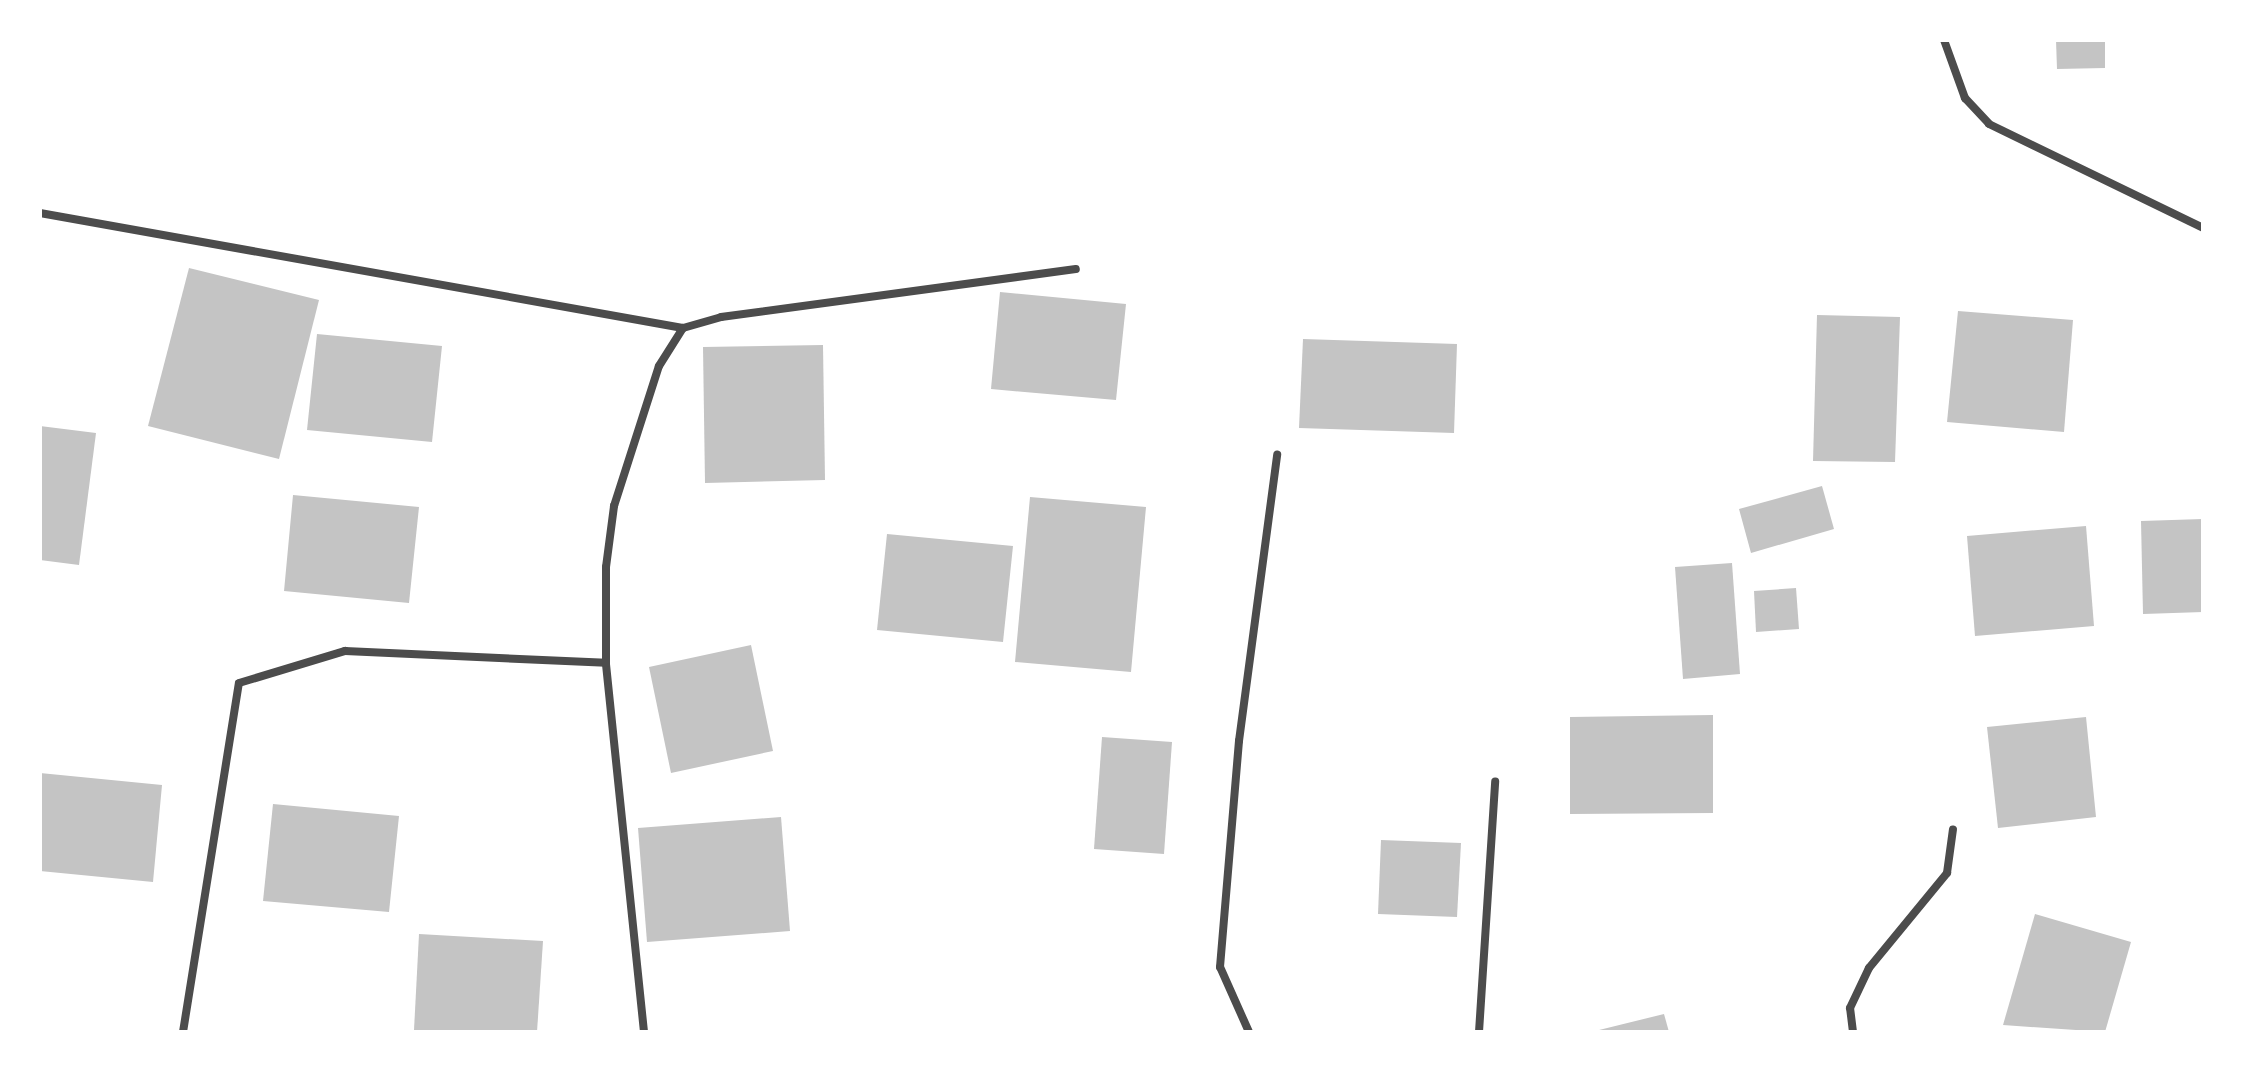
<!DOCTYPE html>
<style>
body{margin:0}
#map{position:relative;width:2243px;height:1072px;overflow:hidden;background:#fff;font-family:"DM Sans",sans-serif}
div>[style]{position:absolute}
.building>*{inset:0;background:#c4c4c4}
.minor>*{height:8px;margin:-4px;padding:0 4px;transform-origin:4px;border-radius:4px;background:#4c4c4c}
span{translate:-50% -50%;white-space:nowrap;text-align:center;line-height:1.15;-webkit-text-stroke:8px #fff;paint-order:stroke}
.frame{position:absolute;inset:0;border:42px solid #fff;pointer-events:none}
</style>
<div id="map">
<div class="building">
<i style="clip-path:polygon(2056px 40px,2105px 40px,2105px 68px,2057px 69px)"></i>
<i style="clip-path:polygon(189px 268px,319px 300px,279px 459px,148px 426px)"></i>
<i style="clip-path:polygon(1000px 292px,1126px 304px,1116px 400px,991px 389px)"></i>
<i style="clip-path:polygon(1958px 311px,2073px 320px,2064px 432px,1947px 422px)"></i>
<i style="clip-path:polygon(1817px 315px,1900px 317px,1895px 462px,1813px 461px)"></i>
<i style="clip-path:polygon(317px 334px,442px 346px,432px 442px,307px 430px)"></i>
<i style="clip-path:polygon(1303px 339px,1457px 344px,1454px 433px,1299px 428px)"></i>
<i style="clip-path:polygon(823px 345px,825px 480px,705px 483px,703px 347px)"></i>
<i style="clip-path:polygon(40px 426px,96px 433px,79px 565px,40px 560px)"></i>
<i style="clip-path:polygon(1822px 486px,1834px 529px,1751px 553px,1739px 509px)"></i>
<i style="clip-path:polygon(293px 495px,419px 507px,409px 603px,284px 591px)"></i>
<i style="clip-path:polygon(1030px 497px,1146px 507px,1131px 672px,1015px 662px)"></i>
<i style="clip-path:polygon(2203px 519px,2203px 612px,2143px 614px,2141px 521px)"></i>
<i style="clip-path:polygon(2086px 526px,2094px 626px,1975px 636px,1967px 536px)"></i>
<i style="clip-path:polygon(887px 534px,1013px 546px,1003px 642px,877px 630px)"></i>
<i style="clip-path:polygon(1732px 563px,1740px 674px,1683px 679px,1675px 567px)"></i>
<i style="clip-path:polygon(1796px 588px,1799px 629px,1756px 632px,1754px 591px)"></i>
<i style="clip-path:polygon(751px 645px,773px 751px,671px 773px,649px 667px)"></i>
<i style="clip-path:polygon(1713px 715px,1713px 813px,1570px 814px,1570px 717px)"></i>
<i style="clip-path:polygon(2086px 717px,2096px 817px,1998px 828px,1987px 727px)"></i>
<i style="clip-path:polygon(1102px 737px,1172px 742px,1164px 854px,1094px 849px)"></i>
<i style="clip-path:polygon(40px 773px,162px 785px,153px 882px,40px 871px)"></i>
<i style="clip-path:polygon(273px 804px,399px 816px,389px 912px,263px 901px)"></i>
<i style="clip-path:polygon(781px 817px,790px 931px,647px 942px,638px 828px)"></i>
<i style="clip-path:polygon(1381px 840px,1461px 843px,1457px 917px,1378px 914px)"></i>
<i style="clip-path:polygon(2035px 914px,2131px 942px,2105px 1032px,2003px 1025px)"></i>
<i style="clip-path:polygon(419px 934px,543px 941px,537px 1032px,414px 1030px)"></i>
<i style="clip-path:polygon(1664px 1014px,1669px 1032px,1595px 1032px,1595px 1031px)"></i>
</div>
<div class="minor">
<i style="left:1944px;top:40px;width:62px;rotate:70.1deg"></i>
<i style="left:1965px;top:98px;width:35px;rotate:47deg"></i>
<i style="left:1989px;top:124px;width:238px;rotate:25.9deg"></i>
<i style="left:40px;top:213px;width:653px;rotate:10.14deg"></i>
<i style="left:183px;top:1032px;width:353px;rotate:-80.9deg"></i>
<i style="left:239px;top:683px;width:111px;rotate:-16.8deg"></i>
<i style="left:345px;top:651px;width:261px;rotate:2.6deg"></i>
<i style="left:644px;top:1032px;width:371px;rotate:-95.9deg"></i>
<i style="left:606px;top:663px;width:96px;rotate:-90deg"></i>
<i style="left:606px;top:567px;width:62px;rotate:-82.5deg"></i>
<i style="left:614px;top:506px;width:147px;rotate:-72.2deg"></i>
<i style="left:659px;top:366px;width:45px;rotate:-57.7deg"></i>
<i style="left:683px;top:328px;width:40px;rotate:-16deg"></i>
<i style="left:721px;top:317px;width:358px;rotate:-7.7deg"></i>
<i style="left:1249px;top:1032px;width:71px;rotate:-114deg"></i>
<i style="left:1220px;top:967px;width:227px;rotate:-85.2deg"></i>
<i style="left:1239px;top:741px;width:289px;rotate:-82.4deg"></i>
<i style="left:1479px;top:1032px;width:251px;rotate:-86.3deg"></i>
<i style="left:1853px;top:1032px;width:24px;rotate:-97deg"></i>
<i style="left:1850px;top:1008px;width:44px;rotate:-64.6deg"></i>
<i style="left:1869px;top:968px;width:123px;rotate:-50.6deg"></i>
<i style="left:1947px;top:873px;width:44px;rotate:-82.2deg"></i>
</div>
<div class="frame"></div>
</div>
